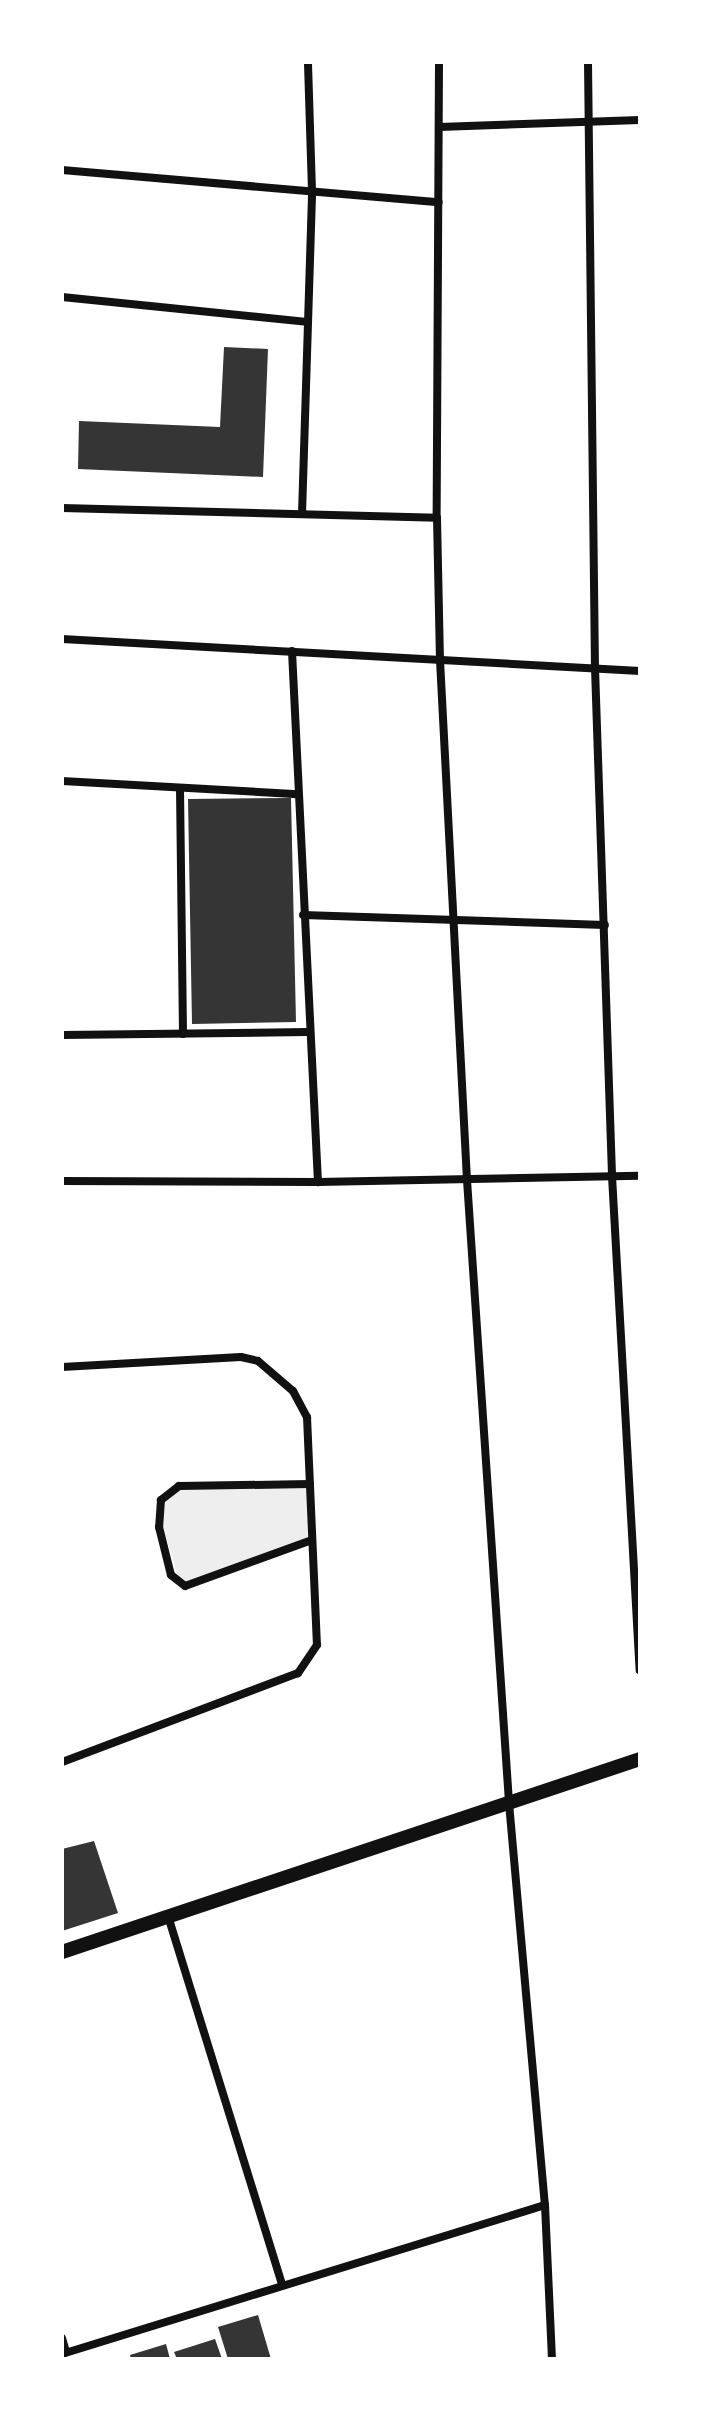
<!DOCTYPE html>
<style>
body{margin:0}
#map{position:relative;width:702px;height:2421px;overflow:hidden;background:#fff;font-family:"Source Sans 3",sans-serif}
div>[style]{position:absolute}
.green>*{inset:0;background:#eee}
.building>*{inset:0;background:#353535}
.minor>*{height:8px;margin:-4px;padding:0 4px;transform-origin:4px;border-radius:4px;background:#111}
.tertiary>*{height:14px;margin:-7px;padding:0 7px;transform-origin:7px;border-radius:7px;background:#111}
span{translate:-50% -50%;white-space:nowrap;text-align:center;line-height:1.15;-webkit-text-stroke:7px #fff;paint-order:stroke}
.frame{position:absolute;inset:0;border:64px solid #fff;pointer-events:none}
</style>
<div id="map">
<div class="green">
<i style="clip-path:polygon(307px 1487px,310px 1538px,186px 1582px,179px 1580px,163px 1527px,166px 1498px,180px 1488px)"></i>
</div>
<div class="building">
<i style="clip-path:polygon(224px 347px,268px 349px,263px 477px,78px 469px,79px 421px,220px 427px)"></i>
<i style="clip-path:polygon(291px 798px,296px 1022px,192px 1024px,188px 799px)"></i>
<i style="clip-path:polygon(94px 1841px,118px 1913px,62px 1931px,62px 1849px)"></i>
<i style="clip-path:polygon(258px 2315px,271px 2359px,228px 2359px,218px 2327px)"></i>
<i style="clip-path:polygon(215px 2339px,222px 2359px,177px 2359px,174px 2352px)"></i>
<i style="clip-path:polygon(166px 2344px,170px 2359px,131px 2359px,130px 2355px)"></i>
</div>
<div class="minor">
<i style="left:439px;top:62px;width:456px;rotate:90.3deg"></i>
<i style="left:437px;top:518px;width:142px;rotate:88.8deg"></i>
<i style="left:440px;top:660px;width:521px;rotate:87.03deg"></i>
<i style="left:467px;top:1180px;width:624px;rotate:86.14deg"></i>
<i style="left:509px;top:1803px;width:404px;rotate:84.9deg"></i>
<i style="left:545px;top:2205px;width:154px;rotate:87.4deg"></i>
<i style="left:588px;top:62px;width:606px;rotate:89.34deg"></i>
<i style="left:595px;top:668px;width:508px;rotate:88.08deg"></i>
<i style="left:612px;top:1176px;width:495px;rotate:86.8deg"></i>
<i style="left:439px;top:127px;width:201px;rotate:-2deg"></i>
<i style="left:62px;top:170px;width:378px;rotate:4.9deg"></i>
<i style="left:62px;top:297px;width:246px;rotate:5.8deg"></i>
<i style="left:62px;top:508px;width:375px;rotate:1.5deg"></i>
<i style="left:302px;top:514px;width:323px;rotate:-88.2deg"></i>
<i style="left:312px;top:191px;width:129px;rotate:-91.8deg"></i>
<i style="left:62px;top:639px;width:579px;rotate:3.17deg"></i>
<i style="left:292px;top:651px;width:532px;rotate:87.2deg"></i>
<i style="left:62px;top:781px;width:236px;rotate:3.2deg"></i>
<i style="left:180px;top:788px;width:246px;rotate:89.3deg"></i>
<i style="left:303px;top:915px;width:302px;rotate:1.9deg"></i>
<i style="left:62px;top:1035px;width:246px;rotate:-0.7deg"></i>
<i style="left:62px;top:1181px;width:256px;rotate:0.2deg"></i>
<i style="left:318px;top:1182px;width:322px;rotate:-1.1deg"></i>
<i style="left:62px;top:1367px;width:179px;rotate:-3.2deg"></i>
<i style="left:241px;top:1357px;width:17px;rotate:13deg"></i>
<i style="left:258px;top:1361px;width:46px;rotate:40.6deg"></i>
<i style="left:293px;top:1391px;width:30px;rotate:62deg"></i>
<i style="left:307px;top:1417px;width:228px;rotate:87.5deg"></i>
<i style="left:317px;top:1645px;width:34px;rotate:124deg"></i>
<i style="left:298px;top:1673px;width:252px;rotate:159.3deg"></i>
<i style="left:310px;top:1484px;width:131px;rotate:179.1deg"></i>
<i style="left:179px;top:1486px;width:23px;rotate:142deg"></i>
<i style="left:161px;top:1500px;width:27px;rotate:94deg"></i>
<i style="left:159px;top:1527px;width:49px;rotate:76deg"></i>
<i style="left:171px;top:1575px;width:18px;rotate:38deg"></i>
<i style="left:185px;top:1586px;width:135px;rotate:-19.9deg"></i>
<i style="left:168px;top:1916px;width:385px;rotate:72.8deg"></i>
<i style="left:62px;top:2338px;width:15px;rotate:74deg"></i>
<i style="left:62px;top:2354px;width:505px;rotate:-17.14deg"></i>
</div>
<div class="tertiary">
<i style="left:62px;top:1952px;width:609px;rotate:-18.46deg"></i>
</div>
<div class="frame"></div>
</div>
